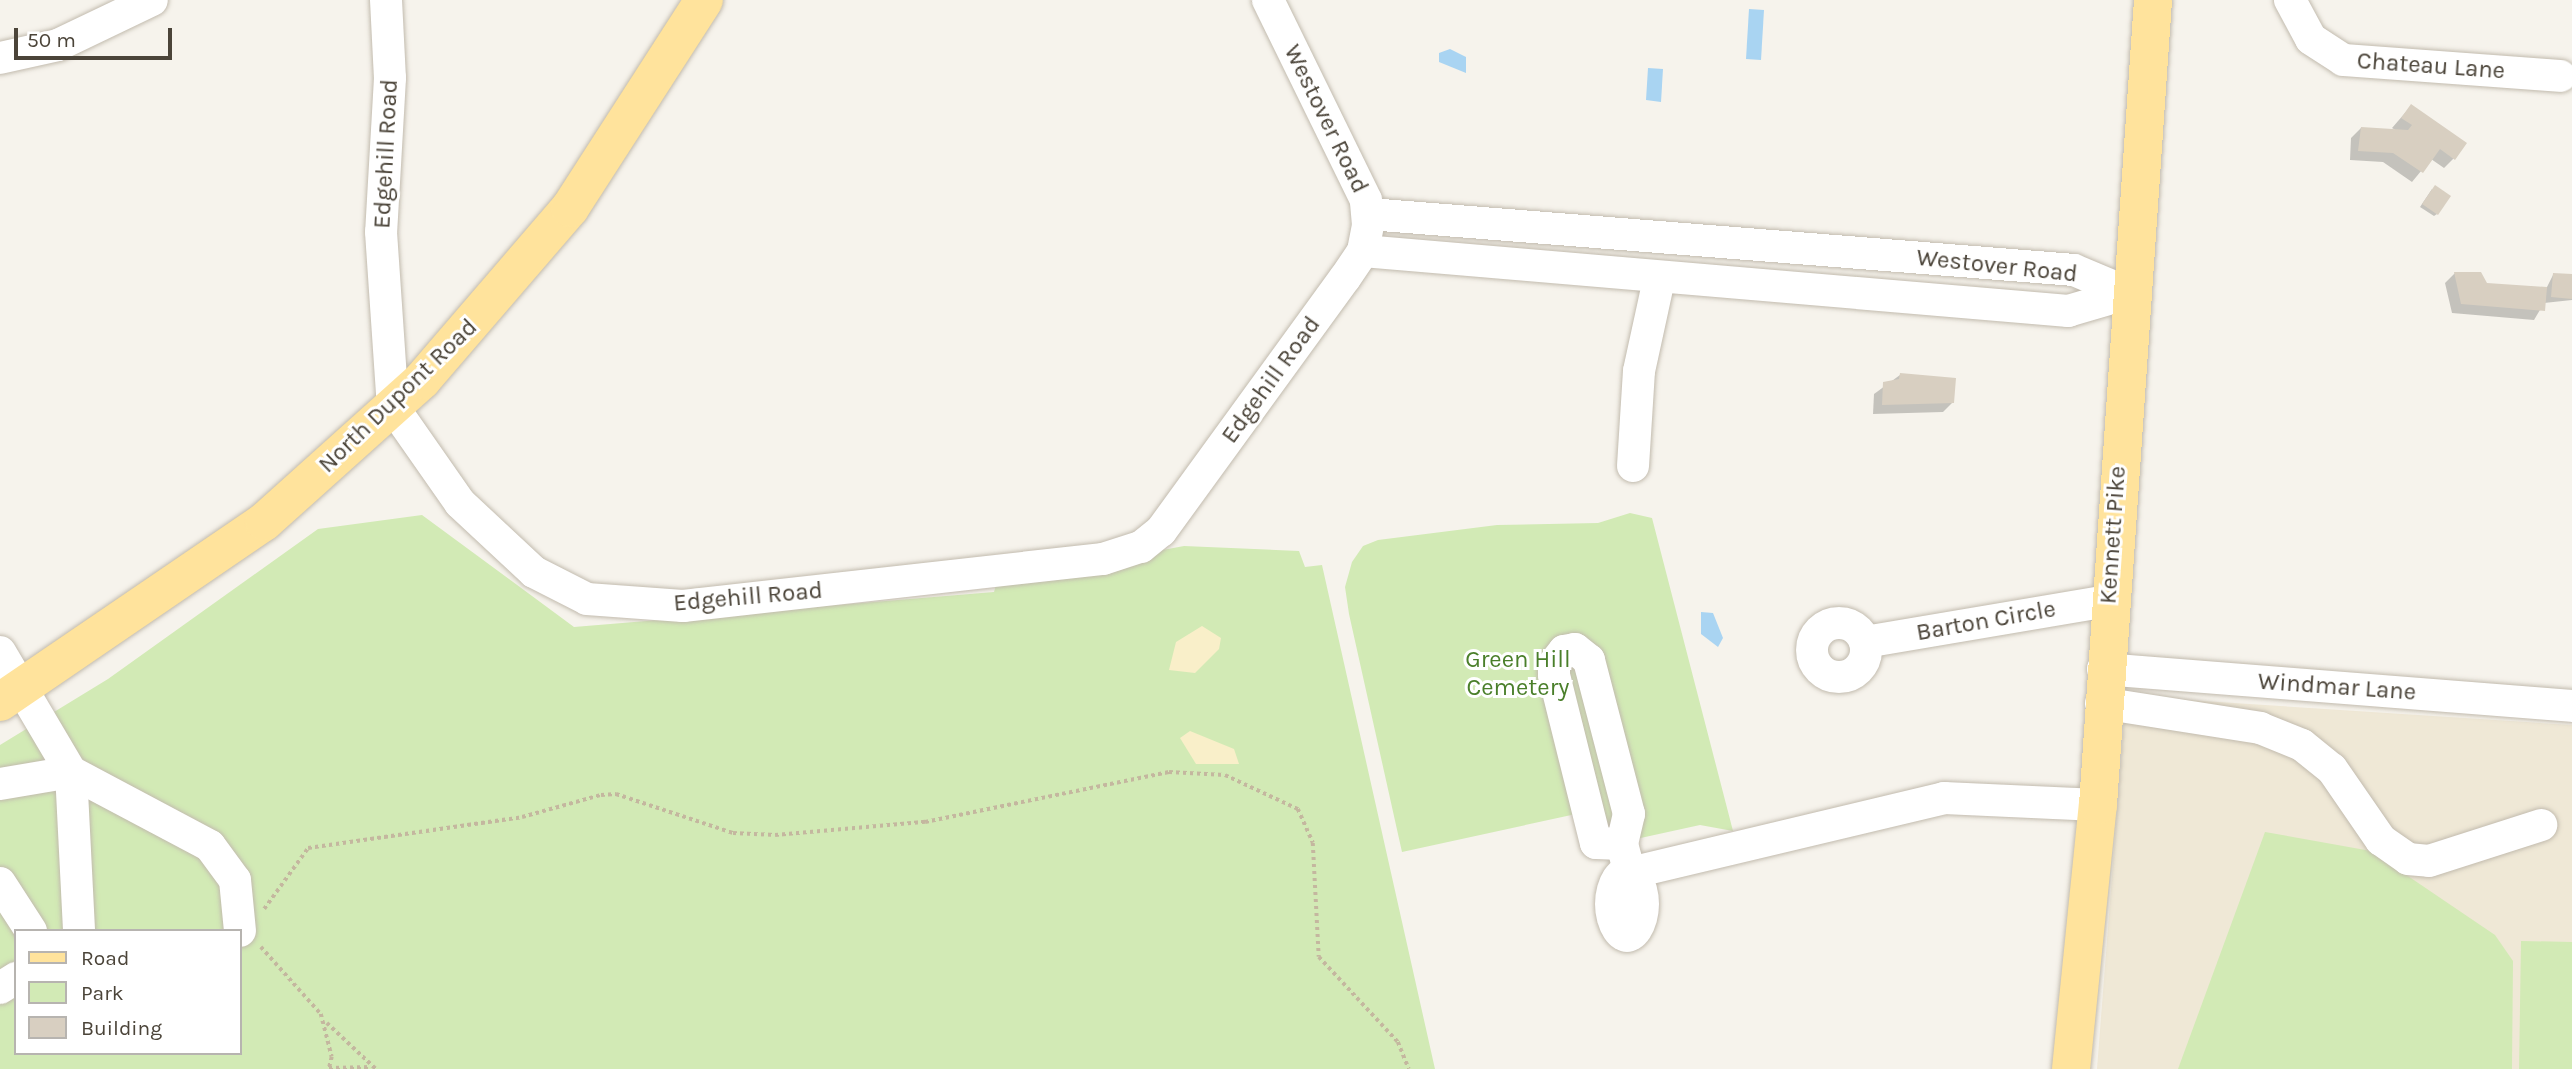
<!DOCTYPE html>
<style>
body{margin:0}
#map{position:relative;width:2572px;height:1069px;overflow:hidden;background:#f6f3ec;font-family:Karla,sans-serif}
div>[style]{position:absolute}
.education>*{inset:0;background:#efe8d6}
.green>*{inset:0;background:#d2eab5}
.sand>*{inset:0;background:#f9efc9}
.water>*{inset:0;background:#a9d4f2}
.shadow>*{inset:0;background:#0003}
.building>*{inset:0;background:#d8cfc1}
.path>*{height:3.5px;margin-top:-1.75px;transform-origin:0;background:repeating-linear-gradient(90deg,#c4b79f 0 3.5px,transparent 0 7px)}
.roads{filter:drop-shadow(0 0 2px #c2bbae) drop-shadow(0 0 2px #c2bbae)}
.minor>*{height:32px;margin:-16px;padding:0 16px;transform-origin:16px;border-radius:16px;background:#fff}
.minor>.ring{margin:-16px;padding:0;box-sizing:content-box;background:none;border:32px solid #fff;border-radius:50%}
.major>*{height:38px;margin:-19px;padding:0 19px;transform-origin:19px;border-radius:19px;background:#ffe39c}
span{translate:-50% -50%;white-space:nowrap;text-align:center;line-height:1.15;-webkit-text-stroke:6px #fff;paint-order:stroke}
.street-label{font-size:24px;color:#4b4439}
.park-label{font-size:24px;color:#4a7f2a}
.legend{position:absolute;left:14px;top:929px;width:228px;height:126px;box-sizing:border-box;background:#fff;border:2px solid #b7b4b0;margin:0;padding:9px 12px;list-style:none;font-size:21px;color:#4b4439}
.legend li{display:flex;align-items:center;gap:14px;height:35px}
.legend b{width:35px;border:2px solid #b7b4b0}
.scale{position:absolute;left:14px;top:28px;width:158px;height:32px;box-sizing:border-box;border:4px solid #4b4439;border-top:0;padding-left:9px;font-size:21px;line-height:24px;white-space:nowrap;color:#4b4439;-webkit-text-stroke:5px #fff;paint-order:stroke}
</style>
<div id="map">
<div class="education">
<i style="clip-path:polygon(2126px 696px,2572px 725px,2572px 1069px,2097px 1069px)"></i>
</div>
<div class="green">
<i style="clip-path:polygon(1630px 513px,1652px 518px,1733px 831px,1700px 825px,1636px 839px,1576px 814px,1402px 852px,1349px 614px,1345px 587px,1352px 562px,1363px 546px,1378px 540px,1497px 525px,1598px 523px)"></i>
<i style="clip-path:polygon(evenodd,422px 515px,574px 627px,994px 592px,997px 581px,1184px 546px,1299px 551px,1305px 567px,1322px 565px,1435px 1069px,0 1069px,0 745px,108px 679px,318px 529px,422px 515px,16px 931px,240px 931px,240px 1053px,16px 1053px,16px 931px)"></i>
<i style="clip-path:polygon(2265px 832px,2371px 851px,2495px 935px,2513px 961px,2512px 1069px,2178px 1069px)"></i>
<i style="clip-path:polygon(2521px 941px,2572px 942px,2572px 1069px,2519px 1069px)"></i>
</div>
<div class="sand">
<i style="clip-path:polygon(1202px 626px,1221px 638px,1219px 649px,1195px 673px,1169px 670px,1176px 642px)"></i>
<i style="clip-path:polygon(1190px 731px,1234px 749px,1239px 764px,1196px 764px,1180px 738px)"></i>
</div>
<div class="water">
<i style="clip-path:polygon(1749px 9px,1764px 10px,1761px 60px,1746px 59px)"></i>
<i style="clip-path:polygon(1450px 49px,1466px 57px,1466px 73px,1439px 62px,1439px 53px)"></i>
<i style="clip-path:polygon(1648px 68px,1663px 69px,1661px 102px,1646px 100px)"></i>
<i style="clip-path:polygon(1701px 612px,1713px 613px,1723px 638px,1718px 647px,1701px 634px)"></i>
</div>
<div class="shadow">
<i style="clip-path:polygon(2411px 106px,2454px 158px,2444px 168px,2431px 159px,2412px 182px,2383px 162px,2350px 160px,2351px 138px,2361px 128px,2397px 131px,2392px 128px)"></i>
<i style="clip-path:polygon(2432px 189px,2437px 214px,2434px 216px,2420px 207px)"></i>
<i style="clip-path:polygon(2455px 273px,2486px 285px,2546px 289px,2553px 275px,2572px 276px,2572px 300px,2544px 303px,2534px 320px,2452px 313px,2445px 283px)"></i>
<i style="clip-path:polygon(1900px 375px,1953px 402px,1943px 412px,1873px 414px,1874px 394px)"></i>
</div>
<div class="building">
<i style="clip-path:polygon(2411px 104px,2467px 143px,2455px 160px,2440px 149px,2423px 173px,2393px 153px,2358px 151px,2361px 127px,2408px 130px,2412px 125px,2401px 118px)"></i>
<i style="clip-path:polygon(2435px 185px,2451px 196px,2438px 215px,2422px 204px)"></i>
<i style="clip-path:polygon(2454px 272px,2481px 272px,2487px 283px,2547px 287px,2545px 311px,2461px 304px)"></i>
<i style="clip-path:polygon(2553px 273px,2572px 274px,2572px 299px,2551px 297px)"></i>
<i style="clip-path:polygon(1900px 373px,1956px 378px,1954px 403px,1882px 405px,1883px 382px,1899px 379px)"></i>
</div>
<div class="path">
<i style="left:264px;top:909px;width:75px;rotate:-54.2deg"></i>
<i style="left:308px;top:848px;width:216px;rotate:-8.2deg"></i>
<i style="left:522px;top:817px;width:82px;rotate:-15.6deg"></i>
<i style="left:601px;top:795px;width:15px;rotate:-4deg"></i>
<i style="left:616px;top:794px;width:123px;rotate:18.4deg"></i>
<i style="left:733px;top:833px;width:42px;rotate:2.7deg"></i>
<i style="left:775px;top:835px;width:151px;rotate:-5deg"></i>
<i style="left:925px;top:822px;width:249px;rotate:-11.6deg"></i>
<i style="left:1169px;top:772px;width:56px;rotate:3.1deg"></i>
<i style="left:1225px;top:775px;width:81px;rotate:25deg"></i>
<i style="left:1298px;top:809px;width:37px;rotate:66deg"></i>
<i style="left:1313px;top:843px;width:114px;rotate:87deg"></i>
<i style="left:1319px;top:957px;width:116px;rotate:47.1deg"></i>
<i style="left:1398px;top:1042px;width:29px;rotate:68deg"></i>
<i style="left:261px;top:947px;width:90px;rotate:48.2deg"></i>
<i style="left:321px;top:1014px;width:44px;rotate:75.7deg"></i>
<i style="left:332px;top:1057px;width:12px;rotate:104deg"></i>
<i style="left:327px;top:1023px;width:67px;rotate:43.2deg"></i>
<i style="left:329px;top:1068px;width:42px;rotate:-1.4deg"></i>
</div>
<div class="roads">
<div class="minor">
<i style="left:386px;top:0;width:78px;rotate:87.1deg"></i>
<i style="left:390px;top:78px;width:154px;rotate:93.3deg"></i>
<i style="left:381px;top:232px;width:175px;rotate:86.1deg"></i>
<i style="left:393px;top:407px;width:117px;rotate:55.1deg"></i>
<i style="left:460px;top:503px;width:101px;rotate:43deg"></i>
<i style="left:534px;top:572px;width:59px;rotate:27deg"></i>
<i style="left:587px;top:599px;width:96px;rotate:4.2deg"></i>
<i style="left:683px;top:606px;width:423px;rotate:-6.4deg"></i>
<i style="left:1103px;top:559px;width:40px;rotate:-18deg"></i>
<i style="left:1141px;top:547px;width:26px;rotate:-39deg"></i>
<i style="left:1161px;top:531px;width:313px;rotate:-54deg"></i>
<i style="left:1345px;top:278px;width:32px;rotate:-56deg"></i>
<i style="left:1363px;top:251px;width:26px;rotate:-79deg"></i>
<i style="left:1368px;top:225px;width:25px;rotate:-95deg"></i>
<i style="left:1366px;top:200px;width:223px;rotate:-116.1deg"></i>
<i style="left:2290px;top:0;width:44px;rotate:61.7deg"></i>
<i style="left:2311px;top:39px;width:38px;rotate:33deg"></i>
<i style="left:2343px;top:60px;width:218px;rotate:4.2deg"></i>
<i style="left:0;top:58px;width:59px;rotate:-12.6deg"></i>
<i style="left:58px;top:45px;width:104px;rotate:-25.6deg"></i>
<i style="left:1369px;top:214px;width:707px;rotate:4.54deg"></i>
<i style="left:2074px;top:270px;width:60px;rotate:22.7deg"></i>
<i style="left:1363px;top:251px;width:708px;rotate:4.86deg"></i>
<i style="left:2068px;top:311px;width:64px;rotate:-16.4deg"></i>
<i style="left:1633px;top:466px;width:95px;rotate:-86.4deg"></i>
<i style="left:1639px;top:371px;width:94px;rotate:-77.7deg"></i>
<i class="ring" style="left:1812px;top:623px;width:22px;height:22px"></i>
<i style="left:1865px;top:642px;width:246px;rotate:-9.6deg"></i>
<i style="left:0;top:652px;width:139px;rotate:59.4deg"></i>
<i style="left:71px;top:772px;width:157px;rotate:28deg"></i>
<i style="left:210px;top:846px;width:42px;rotate:53.7deg"></i>
<i style="left:235px;top:880px;width:51px;rotate:84.4deg"></i>
<i style="left:2103px;top:669px;width:470px;rotate:4.5deg"></i>
<i style="left:2101px;top:703px;width:161px;rotate:8.9deg"></i>
<i style="left:2260px;top:728px;width:45px;rotate:22deg"></i>
<i style="left:2302px;top:745px;width:38px;rotate:39deg"></i>
<i style="left:2332px;top:769px;width:86px;rotate:55.4deg"></i>
<i style="left:2381px;top:840px;width:33px;rotate:35deg"></i>
<i style="left:2408px;top:859px;width:21px;rotate:5deg"></i>
<i style="left:2429px;top:861px;width:118px;rotate:-17.8deg"></i>
<i style="left:71px;top:772px;width:159px;rotate:87.1deg"></i>
<i style="left:0;top:784px;width:72px;rotate:-9.6deg"></i>
<i style="left:1622px;top:844px;width:31px;rotate:-77deg"></i>
<i style="left:1629px;top:814px;width:159px;rotate:-104.6deg"></i>
<i style="left:1589px;top:660px;width:18px;rotate:-142deg"></i>
<i style="left:1575px;top:649px;width:11px;rotate:170deg"></i>
<i style="left:1564px;top:651px;width:16px;rotate:128deg"></i>
<i style="left:1554px;top:664px;width:11px;rotate:90deg"></i>
<i style="left:1554px;top:675px;width:173px;rotate:76deg"></i>
<i style="left:1596px;top:843px;width:26px;rotate:2deg"></i>
<i style="left:1622px;top:844px;width:30px;rotate:75deg"></i>
<i style="left:1630px;top:873px;width:323px;rotate:-13.4deg"></i>
<i style="left:1944px;top:798px;width:154px;rotate:2.6deg"></i>
<i class="ring" style="left:1611px;top:872px;width:-2px;height:-2px"></i>
<i style="left:0;top:883px;width:57px;rotate:57.1deg"></i>
<i style="left:0;top:988px;width:19px;rotate:-32deg"></i>
</div>
<div class="major">
<i style="left:0;top:702px;width:320px;rotate:-34.3deg"></i>
<i style="left:264px;top:522px;width:212px;rotate:-41.9deg"></i>
<i style="left:422px;top:380px;width:227px;rotate:-49.3deg"></i>
<i style="left:570px;top:208px;width:247px;rotate:-57.2deg"></i>
<i style="left:2071px;top:1069px;width:265px;rotate:-84.2deg"></i>
<i style="left:2098px;top:805px;width:807px;rotate:-86.09deg"></i>
</div>
</div>
<div class="street-label">
<span style="left:2431px;top:66px;rotate:4deg">Chateau Lane</span>
<span style="left:1326px;top:119px;rotate:64deg">Westover Road</span>
<span style="left:386px;top:154px;rotate:-87deg">Edgehill Road</span>
<span style="left:1997px;top:266px;rotate:6deg">Westover Road</span>
<span style="left:1271px;top:380px;rotate:-54deg">Edgehill Road</span>
<span style="left:398px;top:396px;rotate:-44deg">North Dupont Road</span>
<span style="left:2113px;top:535px;rotate:-86deg">Kennett Pike</span>
<span style="left:748px;top:597px;rotate:-5deg">Edgehill Road</span>
<span style="left:1986px;top:621px;rotate:-10deg">Barton Circle</span>
<span style="left:2337px;top:687px;rotate:4deg">Windmar Lane</span>
</div>
<div class="park-label">
<span style="left:1518px;top:674px">Green Hill<br>Cemetery</span>
</div>
<ul class="legend">
<li><b style="height:9px;background:#ffe39c"></b>Road</li>
<li><b style="height:19px;background:#d2eab5"></b>Park</li>
<li><b style="height:19px;background:#d8cfc1"></b>Building</li>
</ul>
<div class="scale">50 m</div>
</div>
